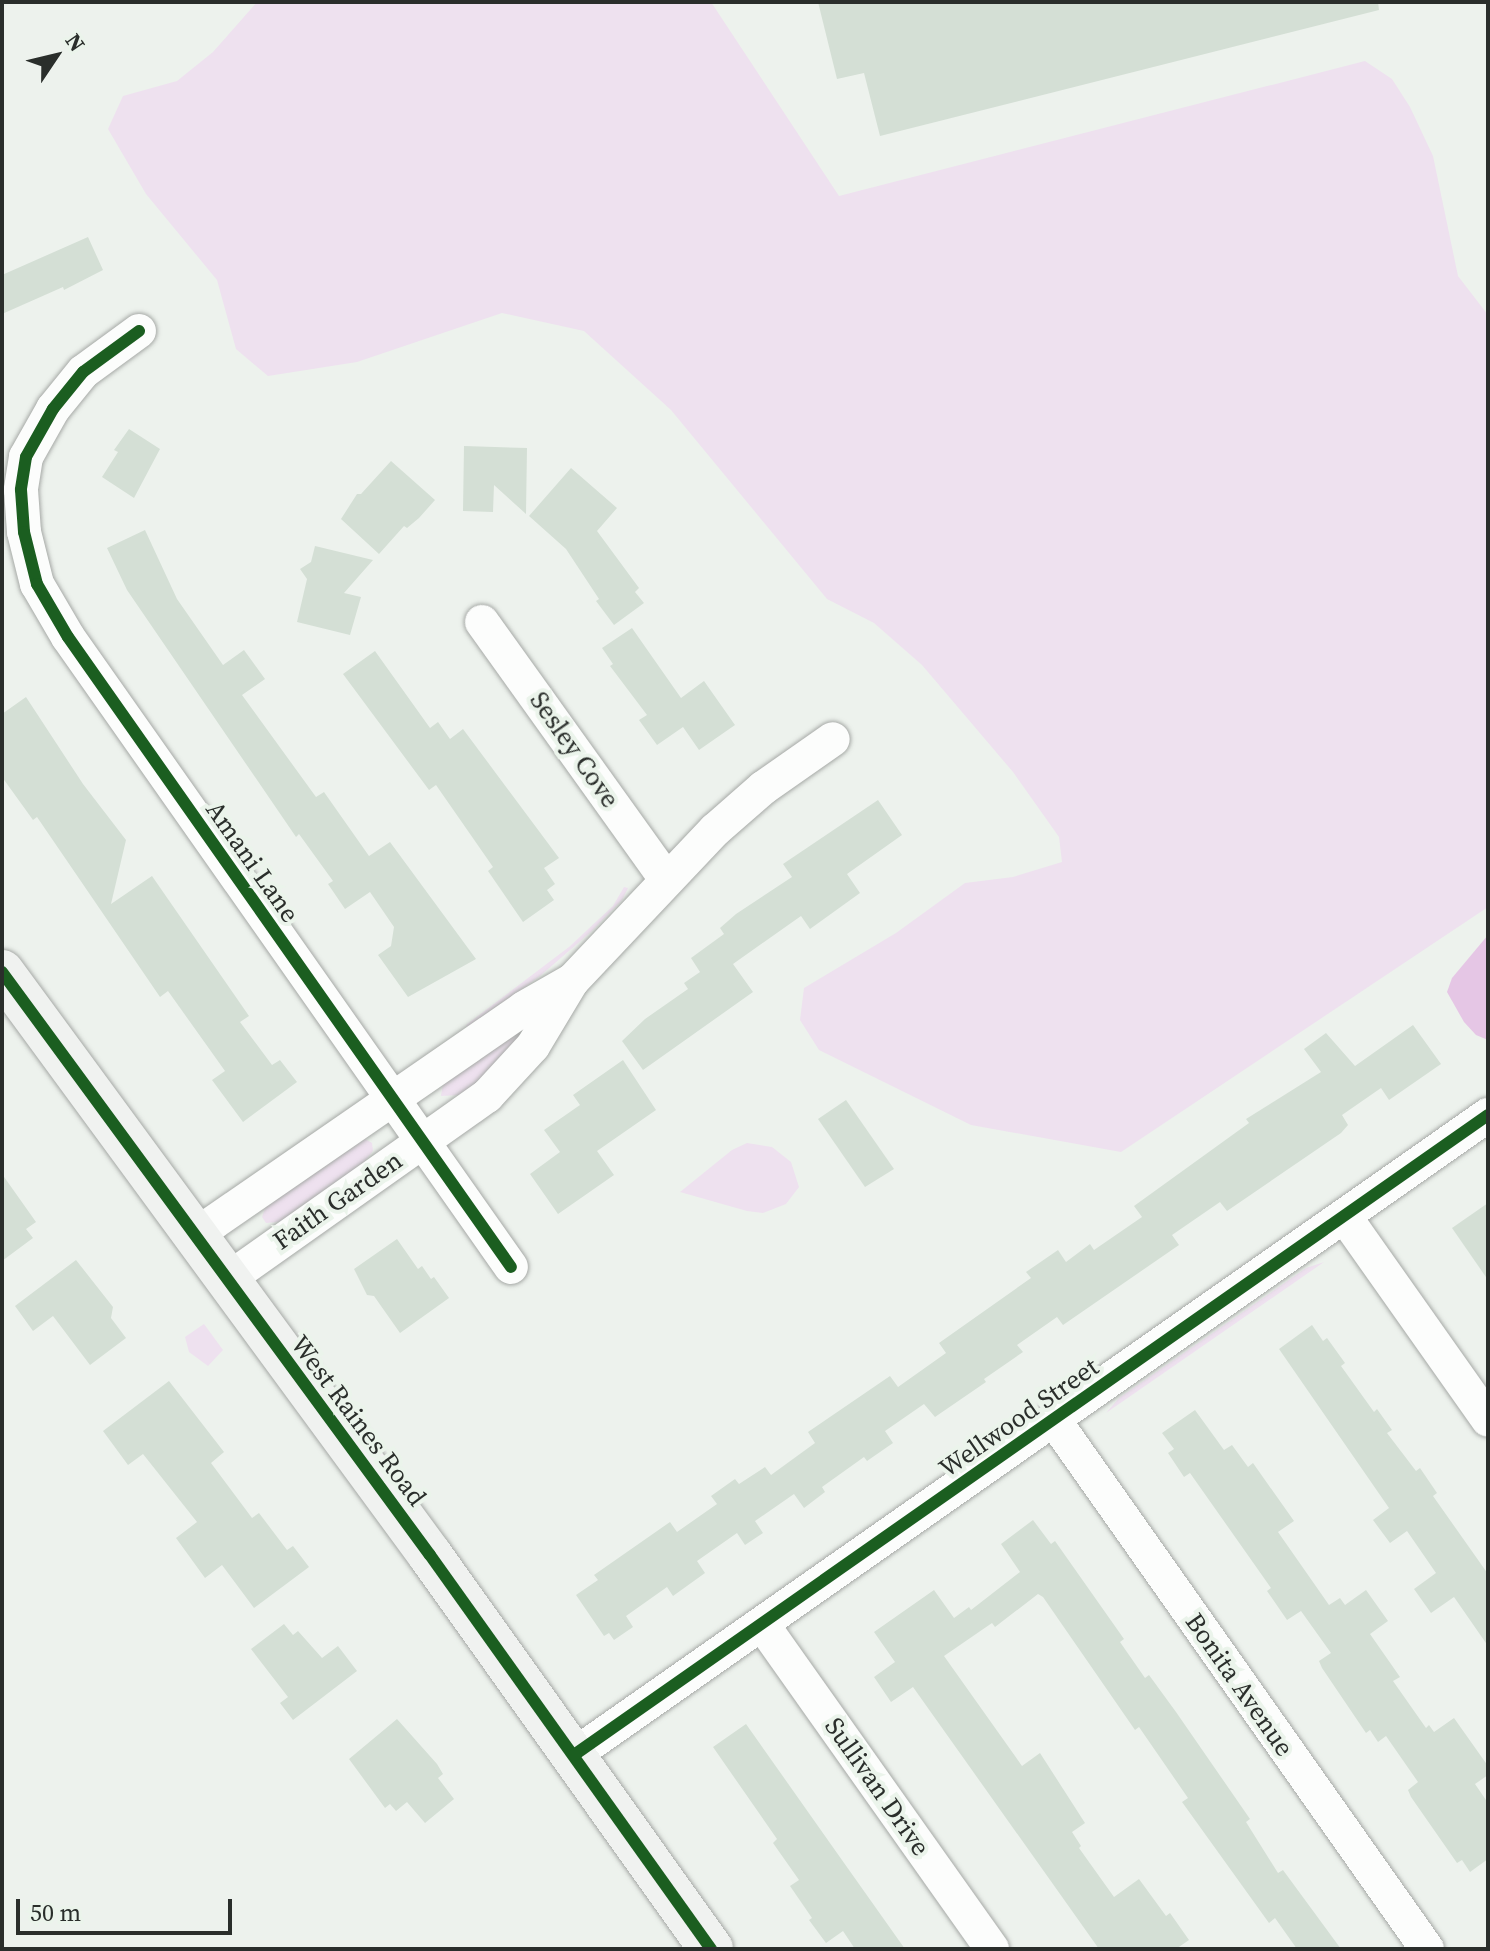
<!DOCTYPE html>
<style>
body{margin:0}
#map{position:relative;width:1490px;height:1951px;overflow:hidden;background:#edf2ed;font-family:"Source Serif 4",serif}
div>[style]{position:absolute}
.green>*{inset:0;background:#eee1ef}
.water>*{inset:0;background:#e5c6e5}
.building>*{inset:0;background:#d4dfd5}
.roads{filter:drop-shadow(0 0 2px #a6a9a6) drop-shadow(0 0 2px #a6a9a6)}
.minor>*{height:34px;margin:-17px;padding:0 17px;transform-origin:17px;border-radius:17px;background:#fcfdfc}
.secondary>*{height:44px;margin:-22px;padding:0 22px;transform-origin:22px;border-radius:22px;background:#f0f2f0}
.cycleway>*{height:12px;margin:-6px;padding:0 6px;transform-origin:6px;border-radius:6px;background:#1b5e20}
span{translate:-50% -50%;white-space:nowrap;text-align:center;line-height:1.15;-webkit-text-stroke:8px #ebf4eb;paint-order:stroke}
.street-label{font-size:26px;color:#2a2e2b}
.frame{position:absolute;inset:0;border:4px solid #2a2e2b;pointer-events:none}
.north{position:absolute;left:16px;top:16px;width:80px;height:80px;-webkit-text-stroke:6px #ebf4eb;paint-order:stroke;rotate:55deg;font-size:22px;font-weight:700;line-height:32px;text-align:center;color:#2a2e2b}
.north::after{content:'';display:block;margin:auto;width:28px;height:36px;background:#2a2e2b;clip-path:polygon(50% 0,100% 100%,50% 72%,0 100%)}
.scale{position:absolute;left:16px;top:1899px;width:216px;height:36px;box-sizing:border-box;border:4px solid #2a2e2b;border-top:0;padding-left:10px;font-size:24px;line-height:28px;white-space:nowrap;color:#2a2e2b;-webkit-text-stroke:6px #ebf4eb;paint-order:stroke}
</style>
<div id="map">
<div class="green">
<i style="clip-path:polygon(257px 2px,711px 2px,839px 196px,1365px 61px,1392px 79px,1410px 107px,1433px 156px,1458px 276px,1488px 315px,1488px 907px,1121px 1152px,971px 1125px,819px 1050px,800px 1020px,804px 988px,896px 933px,965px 883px,1013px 877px,1062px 862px,1059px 837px,1013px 772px,922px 665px,874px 623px,827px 599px,671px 410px,584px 331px,502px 313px,357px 362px,268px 376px,236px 349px,217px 280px,146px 194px,108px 129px,123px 96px,177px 81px,213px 52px)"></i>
<i style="clip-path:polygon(624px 887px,628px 888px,622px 900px,592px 931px,540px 976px,468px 1028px,466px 1025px,569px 947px,613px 906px)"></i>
<i style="clip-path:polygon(535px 1016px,478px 1086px,458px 1095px,441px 1096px,443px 1083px)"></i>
<i style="clip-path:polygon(365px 1139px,372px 1143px,373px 1151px,360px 1167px,293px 1215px,279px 1222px,266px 1223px,262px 1217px,266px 1206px)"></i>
<i style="clip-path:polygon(747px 1143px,772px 1147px,791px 1162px,799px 1187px,786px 1204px,763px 1213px,747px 1211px,680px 1192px,732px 1150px)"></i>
<i style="clip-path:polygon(1324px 1262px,1106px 1413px,1119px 1398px,1306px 1268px)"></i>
<i style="clip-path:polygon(204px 1324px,223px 1350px,208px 1366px,189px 1352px,185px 1337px)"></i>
</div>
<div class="water">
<i style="clip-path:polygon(1488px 935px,1488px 1040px,1476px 1035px,1464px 1022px,1447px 992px,1452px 978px)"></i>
</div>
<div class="building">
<i style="clip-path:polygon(818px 2px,1378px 2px,1379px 10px,880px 136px,864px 73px,837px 79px)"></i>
<i style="clip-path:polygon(88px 237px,103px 270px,64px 290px,63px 287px,2px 314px,2px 275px)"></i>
<i style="clip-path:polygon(129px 429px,160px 449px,134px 498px,102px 477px,118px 452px,114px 450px)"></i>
<i style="clip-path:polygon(464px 446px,527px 448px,526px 514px,494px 485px,493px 512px,463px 511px)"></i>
<i style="clip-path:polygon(391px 461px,435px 500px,419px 518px,407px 528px,404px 526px,379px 554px,341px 519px,357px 494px,361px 494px)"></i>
<i style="clip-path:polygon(571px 468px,617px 508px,597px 531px,639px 588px,635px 592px,644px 603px,614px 625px,596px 601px,599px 599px,566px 549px,529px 516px)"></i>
<i style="clip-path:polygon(145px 530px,177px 599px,223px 665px,244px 650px,265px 679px,242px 695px,316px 797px,324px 792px,369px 856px,390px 842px,476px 959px,408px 997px,378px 955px,391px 946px,394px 927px,370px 892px,345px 909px,328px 884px,333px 881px,299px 834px,296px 837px,127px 590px,107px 548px)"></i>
<i style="clip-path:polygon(315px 546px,373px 560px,344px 593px,361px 597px,350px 635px,297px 622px,307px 579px,300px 569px,311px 562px)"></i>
<i style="clip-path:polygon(632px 628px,681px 698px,704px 681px,735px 725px,699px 750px,683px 727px,657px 745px,639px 720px,647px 715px,610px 666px,613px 664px,602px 648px)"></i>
<i style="clip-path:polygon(375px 651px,430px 728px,438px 722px,450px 739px,463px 729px,559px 858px,544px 868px,555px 884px,547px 890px,554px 900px,523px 922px,488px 871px,493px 867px,436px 785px,429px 790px,343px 674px)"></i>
<i style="clip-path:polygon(26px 697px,83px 784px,126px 840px,111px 904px,152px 876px,249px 1016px,240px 1022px,272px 1065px,280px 1060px,297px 1082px,243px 1122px,212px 1080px,225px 1071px,168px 991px,160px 997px,37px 817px,33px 820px,2px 777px,2px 714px)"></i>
<i style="clip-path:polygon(878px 800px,902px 835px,847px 874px,860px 893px,810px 929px,801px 916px,733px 964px,753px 992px,643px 1070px,622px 1041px,645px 1019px,688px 989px,684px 983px,700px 972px,691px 958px,724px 934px,720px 928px,736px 914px,792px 877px,783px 864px)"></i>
<i style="clip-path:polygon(1413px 1025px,1441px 1064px,1389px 1100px,1381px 1088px,1342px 1115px,1348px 1125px,1341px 1133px,1227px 1211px,1220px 1202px,1172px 1235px,1179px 1245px,1063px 1325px,1057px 1317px,1017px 1345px,1023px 1352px,984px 1379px,986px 1382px,935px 1417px,924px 1404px,885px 1431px,893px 1443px,867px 1461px,864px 1457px,822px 1487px,825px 1492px,804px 1508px,794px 1494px,755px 1521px,763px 1533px,745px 1545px,737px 1533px,697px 1561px,705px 1573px,673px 1596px,667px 1587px,626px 1616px,633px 1627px,614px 1640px,609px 1633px,604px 1636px,576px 1595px,598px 1580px,594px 1575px,670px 1522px,677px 1532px,717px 1504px,711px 1496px,735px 1479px,739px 1484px,765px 1467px,771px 1475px,815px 1443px,808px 1432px,890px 1376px,898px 1387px,946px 1353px,939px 1343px,1031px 1278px,1026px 1272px,1058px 1250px,1066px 1262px,1090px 1244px,1094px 1250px,1142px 1217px,1134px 1206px,1249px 1123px,1246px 1119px,1321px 1072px,1304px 1049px,1326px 1033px,1355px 1066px)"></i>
<i style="clip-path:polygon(623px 1060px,656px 1110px,597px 1151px,614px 1175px,558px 1214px,530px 1174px,560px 1152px,544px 1130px,580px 1105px,573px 1095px)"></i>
<i style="clip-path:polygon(846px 1100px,894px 1169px,865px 1187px,818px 1119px)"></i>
<i style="clip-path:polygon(2px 1174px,36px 1222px,26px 1229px,33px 1238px,2px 1261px)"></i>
<i style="clip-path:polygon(1488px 1203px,1488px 1280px,1452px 1228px)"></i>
<i style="clip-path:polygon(397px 1239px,418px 1269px,422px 1266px,431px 1279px,434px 1277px,449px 1298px,400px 1333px,374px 1296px,367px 1295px,354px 1269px)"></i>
<i style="clip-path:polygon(76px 1260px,113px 1307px,111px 1318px,126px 1338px,90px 1365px,53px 1316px,33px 1331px,15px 1306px)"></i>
<i style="clip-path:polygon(1312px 1325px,1323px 1341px,1327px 1338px,1345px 1363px,1341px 1366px,1374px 1412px,1377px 1409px,1392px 1430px,1387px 1433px,1416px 1471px,1420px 1468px,1437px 1493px,1433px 1496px,1488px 1574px,1488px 1646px,1454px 1597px,1431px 1613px,1414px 1589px,1436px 1573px,1407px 1531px,1390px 1543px,1373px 1520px,1389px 1508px,1279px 1349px)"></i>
<i style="clip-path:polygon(169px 1381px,224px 1452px,211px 1463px,252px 1518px,259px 1513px,287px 1550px,293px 1546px,309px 1567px,254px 1608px,222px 1565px,205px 1578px,176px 1538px,197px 1522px,143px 1454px,128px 1465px,103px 1431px)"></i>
<i style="clip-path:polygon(1195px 1410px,1224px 1450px,1232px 1445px,1248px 1467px,1253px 1463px,1294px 1521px,1278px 1532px,1329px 1605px,1340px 1598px,1345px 1605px,1366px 1590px,1388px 1621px,1370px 1634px,1400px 1677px,1393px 1681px,1426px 1728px,1429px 1725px,1434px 1732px,1454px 1718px,1488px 1766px,1488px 1775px,1475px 1784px,1488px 1803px,1488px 1859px,1470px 1872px,1462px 1860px,1457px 1863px,1411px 1797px,1408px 1790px,1418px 1782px,1386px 1736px,1378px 1742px,1370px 1730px,1366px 1733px,1322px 1668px,1319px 1661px,1331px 1653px,1301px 1611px,1287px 1620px,1267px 1591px,1271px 1588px,1190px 1473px,1184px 1477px,1168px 1453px,1174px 1449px,1162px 1433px)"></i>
<i style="clip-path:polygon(1033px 1520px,1051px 1544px,1055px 1541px,1124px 1639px,1120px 1642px,1145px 1678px,1149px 1675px,1176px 1712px,1250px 1819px,1246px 1822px,1278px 1873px,1283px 1870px,1341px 1949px,1297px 1949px,1275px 1918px,1269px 1923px,1182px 1802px,1188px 1798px,1139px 1727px,1135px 1730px,1043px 1597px,1038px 1594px,995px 1627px,992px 1623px,944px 1656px,1022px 1766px,1040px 1753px,1085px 1823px,1072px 1832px,1081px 1846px,1079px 1848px,1114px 1897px,1139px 1879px,1166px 1916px,1170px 1913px,1189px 1940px,1176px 1949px,1099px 1949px,913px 1687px,891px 1702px,874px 1677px,895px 1662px,874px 1632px,934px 1590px,954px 1618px,969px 1607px,971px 1610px,1020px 1572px,1001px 1544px)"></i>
<i style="clip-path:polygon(284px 1624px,293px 1635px,298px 1631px,322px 1658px,338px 1646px,357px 1671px,293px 1720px,280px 1703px,288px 1697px,251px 1649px)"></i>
<i style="clip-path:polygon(397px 1719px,437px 1764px,443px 1774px,438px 1778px,454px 1799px,425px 1823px,407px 1802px,396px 1811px,390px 1804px,385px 1808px,349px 1759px)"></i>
<i style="clip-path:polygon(746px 1724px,837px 1853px,905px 1949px,855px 1949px,843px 1931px,826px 1943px,809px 1920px,812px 1918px,790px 1886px,799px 1880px,773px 1843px,777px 1839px,713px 1747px)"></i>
</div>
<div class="roads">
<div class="minor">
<i style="left:139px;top:331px;width:69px;rotate:143.8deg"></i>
<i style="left:83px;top:372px;width:48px;rotate:129deg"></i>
<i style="left:53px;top:409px;width:55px;rotate:119.4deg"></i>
<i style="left:26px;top:457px;width:33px;rotate:99deg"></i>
<i style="left:21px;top:490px;width:42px;rotate:85.9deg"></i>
<i style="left:24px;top:532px;width:54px;rotate:76deg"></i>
<i style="left:37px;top:584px;width:61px;rotate:59.7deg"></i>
<i style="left:68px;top:637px;width:770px;rotate:54.89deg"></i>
<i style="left:482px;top:622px;width:316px;rotate:54.4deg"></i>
<i style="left:1345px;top:1217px;width:248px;rotate:54.8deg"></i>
<i style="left:194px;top:1236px;width:401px;rotate:-34.6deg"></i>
<i style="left:524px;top:1008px;width:56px;rotate:-29.7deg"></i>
<i style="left:573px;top:980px;width:207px;rotate:-46.6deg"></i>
<i style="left:715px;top:830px;width:64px;rotate:-41.2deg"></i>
<i style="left:763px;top:788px;width:85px;rotate:-35deg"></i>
<i style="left:227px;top:1280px;width:319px;rotate:-35.3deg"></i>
<i style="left:487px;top:1096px;width:68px;rotate:-47.4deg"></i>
<i style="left:533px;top:1046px;width:76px;rotate:-59deg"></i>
<i style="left:1054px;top:1420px;width:647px;rotate:54.81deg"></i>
<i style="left:762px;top:1624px;width:398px;rotate:54.7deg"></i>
<i style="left:574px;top:1755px;width:1116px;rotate:-35deg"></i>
</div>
<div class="secondary">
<i style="left:2px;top:972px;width:723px;rotate:53.72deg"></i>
<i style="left:430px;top:1555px;width:484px;rotate:54.5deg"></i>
</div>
</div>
<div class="cycleway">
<i style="left:139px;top:331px;width:69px;rotate:143.8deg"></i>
<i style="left:83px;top:372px;width:48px;rotate:129deg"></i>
<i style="left:53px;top:409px;width:55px;rotate:119.4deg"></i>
<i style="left:26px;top:457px;width:33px;rotate:99deg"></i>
<i style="left:21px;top:490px;width:42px;rotate:85.9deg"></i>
<i style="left:24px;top:532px;width:54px;rotate:76deg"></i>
<i style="left:37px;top:584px;width:61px;rotate:59.7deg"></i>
<i style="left:68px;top:637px;width:770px;rotate:54.89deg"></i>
<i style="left:2px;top:972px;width:723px;rotate:53.72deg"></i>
<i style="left:430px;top:1555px;width:484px;rotate:54.5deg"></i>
<i style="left:574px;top:1755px;width:1116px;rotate:-35deg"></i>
</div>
<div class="street-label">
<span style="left:574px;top:750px;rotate:55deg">Sesley Cove</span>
<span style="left:252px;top:862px;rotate:55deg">Amani Lane</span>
<span style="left:338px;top:1201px;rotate:-35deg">Faith Garden</span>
<span style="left:1019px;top:1418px;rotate:-35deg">Wellwood Street</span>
<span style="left:358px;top:1421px;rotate:53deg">West Raines Road</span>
<span style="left:1239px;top:1685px;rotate:55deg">Bonita Avenue</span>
<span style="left:877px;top:1787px;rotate:55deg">Sullivan Drive</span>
</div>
<div class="frame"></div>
<div class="north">N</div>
<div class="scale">50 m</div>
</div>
